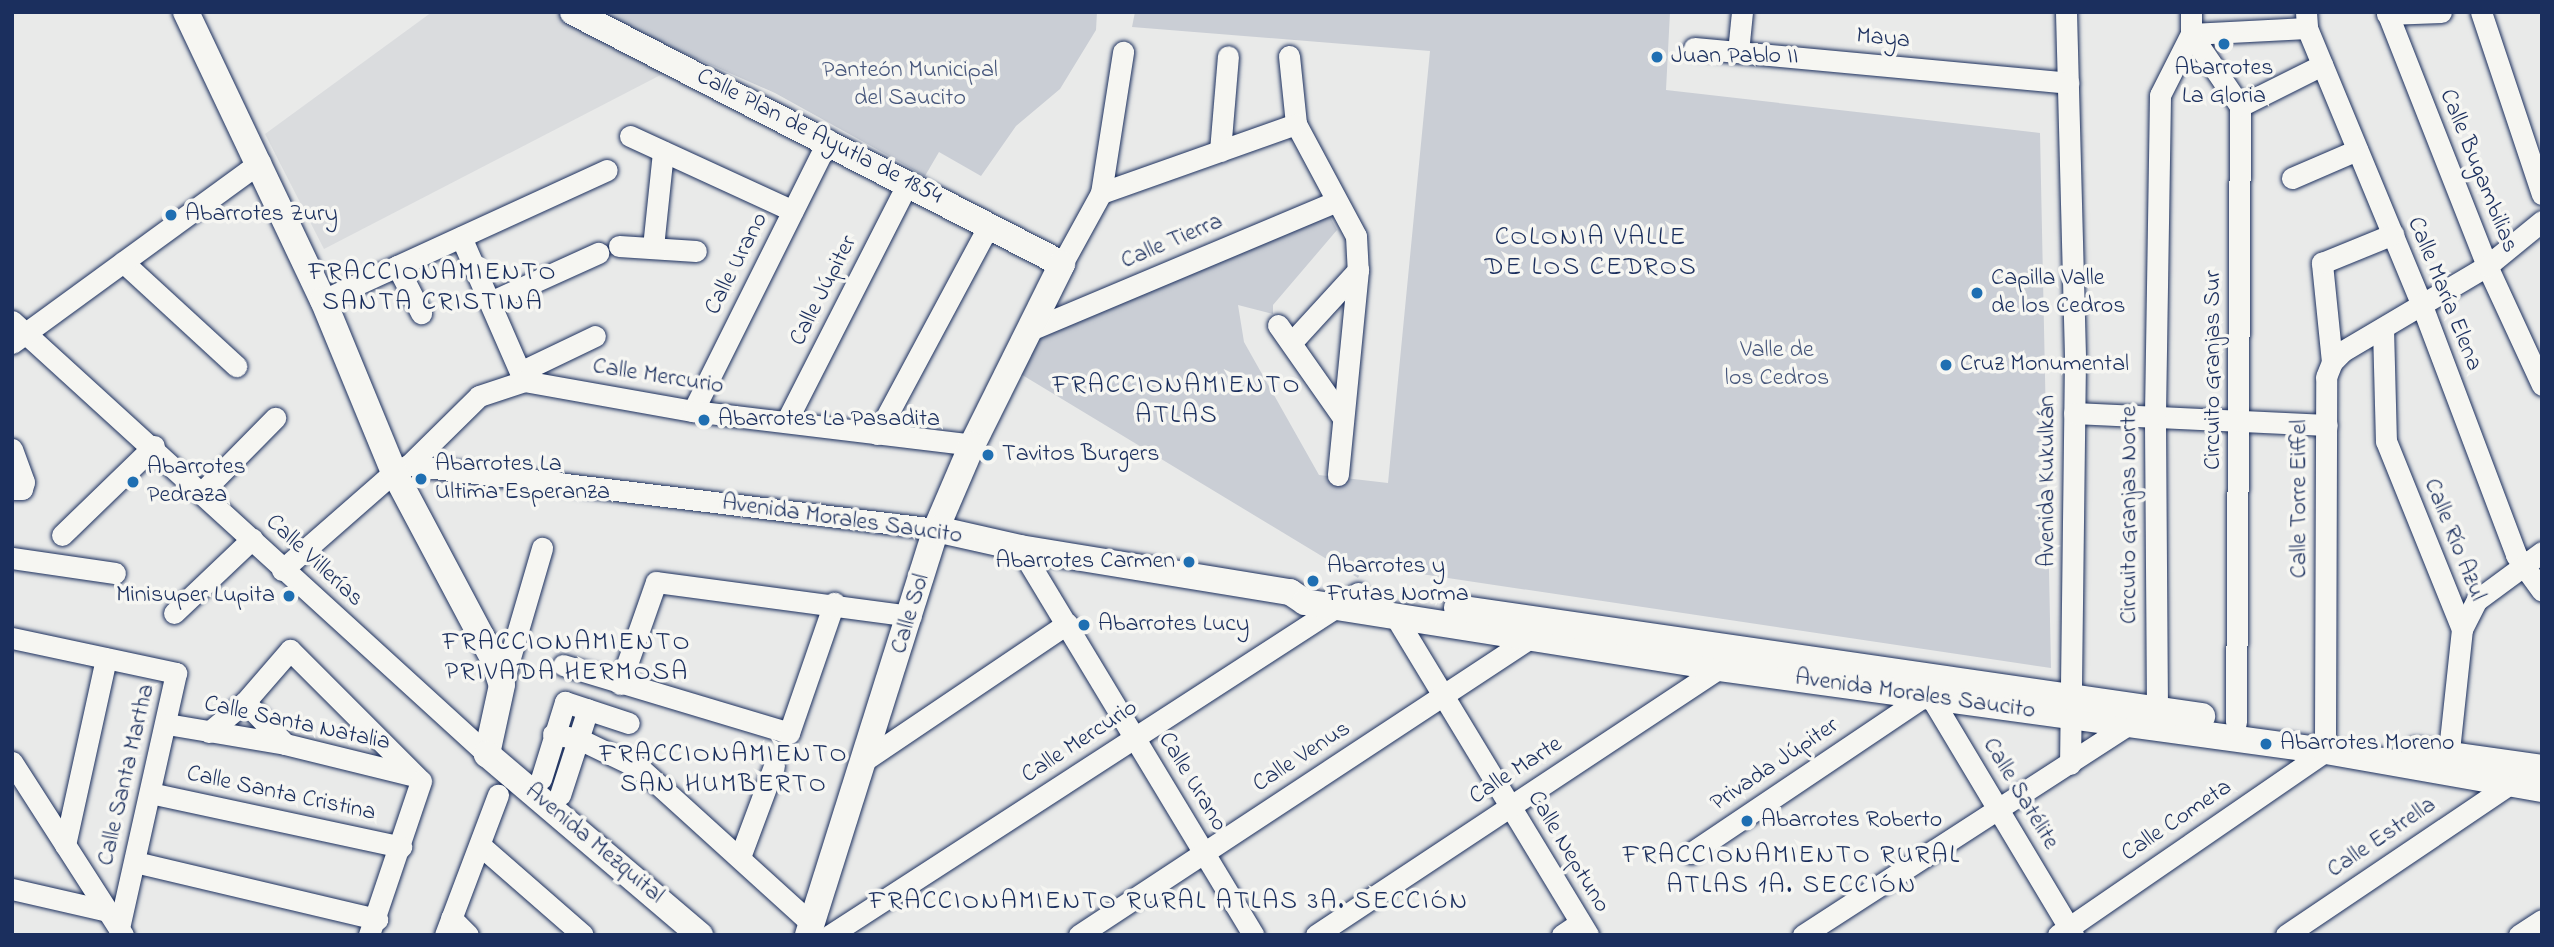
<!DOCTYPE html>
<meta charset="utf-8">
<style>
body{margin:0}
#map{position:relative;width:2554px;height:947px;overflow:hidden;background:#e9eae9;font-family:"Indie Flower",sans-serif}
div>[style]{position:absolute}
.built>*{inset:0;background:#dadcde}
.green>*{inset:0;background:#caced5}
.roads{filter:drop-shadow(0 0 2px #1b2f5e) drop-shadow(0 0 2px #1b2f5e)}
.minor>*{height:21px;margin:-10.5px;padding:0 10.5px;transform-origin:10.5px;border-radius:10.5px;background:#f6f6f2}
.major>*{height:26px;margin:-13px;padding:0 13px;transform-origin:13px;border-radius:13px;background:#f6f6f2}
.dots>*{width:19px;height:19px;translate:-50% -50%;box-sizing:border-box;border:4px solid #f6f6f2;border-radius:50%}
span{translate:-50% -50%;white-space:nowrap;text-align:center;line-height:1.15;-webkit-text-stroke:7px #f6f6f2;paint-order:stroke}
.street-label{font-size:24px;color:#1b2f5e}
.poi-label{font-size:24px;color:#1b2f5e}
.left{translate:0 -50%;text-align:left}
.right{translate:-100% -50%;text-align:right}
.park-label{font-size:24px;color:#47577c}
.neighbourhood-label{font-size:26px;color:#1b2f5e;letter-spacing:2px}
.frame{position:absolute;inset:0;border:14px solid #1b2f5e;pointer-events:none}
</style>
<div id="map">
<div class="built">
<i style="clip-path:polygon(432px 12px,568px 12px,678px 66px,324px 249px,265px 134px)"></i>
</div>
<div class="green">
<i style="clip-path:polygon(591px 12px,1097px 12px,1096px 30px,1060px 89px,1016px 126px,981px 176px,939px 152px,925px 176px,775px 93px)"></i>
<i style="clip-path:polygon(1135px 12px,1670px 12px,1666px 90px,2040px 133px,2051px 668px,1381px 568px,1363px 568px,1358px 578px,1019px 373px,1042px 329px,1329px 215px,1337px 230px,1273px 305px,1273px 314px,1238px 305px,1244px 342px,1319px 475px,1388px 483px,1430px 51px,1132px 27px)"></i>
</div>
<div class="roads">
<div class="minor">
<i style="left:2066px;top:12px;width:346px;rotate:88.5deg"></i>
<i style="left:2075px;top:358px;width:406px;rotate:90.7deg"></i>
<i style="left:2306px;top:12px;width:16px;rotate:86deg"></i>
<i style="left:2307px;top:28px;width:298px;rotate:67.5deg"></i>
<i style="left:2421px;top:303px;width:269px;rotate:69.3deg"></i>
<i style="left:2516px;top:555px;width:44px;rotate:54.2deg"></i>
<i style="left:2387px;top:12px;width:273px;rotate:68.5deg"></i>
<i style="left:2487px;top:266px;width:131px;rotate:65.2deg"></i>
<i style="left:2481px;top:12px;width:192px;rotate:71.5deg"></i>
<i style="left:2387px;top:14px;width:54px;rotate:-2.1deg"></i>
<i style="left:2191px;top:34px;width:87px;rotate:55.8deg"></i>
<i style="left:2240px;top:106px;width:616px;rotate:90.37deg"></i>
<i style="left:2191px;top:34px;width:116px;rotate:-3deg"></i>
<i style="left:1694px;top:48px;width:376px;rotate:5.3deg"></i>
<i style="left:1738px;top:52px;width:40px;rotate:-84.3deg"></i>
<i style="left:1289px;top:56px;width:68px;rotate:84.1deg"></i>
<i style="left:1296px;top:124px;width:127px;rotate:61.8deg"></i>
<i style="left:1356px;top:236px;width:34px;rotate:87deg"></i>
<i style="left:1358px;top:270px;width:206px;rotate:95.6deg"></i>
<i style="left:2240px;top:106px;width:92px;rotate:-26.6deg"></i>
<i style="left:630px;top:136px;width:179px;rotate:24.7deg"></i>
<i style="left:1220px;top:151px;width:95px;rotate:-85.2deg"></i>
<i style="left:2292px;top:178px;width:71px;rotate:-23.3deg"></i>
<i style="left:1101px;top:193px;width:207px;rotate:-19.5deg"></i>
<i style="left:461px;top:237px;width:157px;rotate:66.4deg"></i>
<i style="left:619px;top:246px;width:77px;rotate:3.7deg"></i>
<i style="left:653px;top:247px;width:96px;rotate:-84deg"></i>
<i style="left:123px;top:262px;width:154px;rotate:42.6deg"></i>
<i style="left:1062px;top:264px;width:81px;rotate:-61.2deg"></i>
<i style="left:1101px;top:193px;width:143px;rotate:-81.1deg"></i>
<i style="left:397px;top:266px;width:53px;rotate:62.9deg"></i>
<i style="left:323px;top:300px;width:312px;rotate:-24.6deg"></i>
<i style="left:490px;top:302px;width:119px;rotate:-24.4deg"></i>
<i style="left:12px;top:321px;width:643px;rotate:42.35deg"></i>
<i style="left:1278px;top:325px;width:113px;rotate:55deg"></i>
<i style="left:2383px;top:328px;width:113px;rotate:88.5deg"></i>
<i style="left:2386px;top:441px;width:203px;rotate:68deg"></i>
<i style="left:2462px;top:629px;width:141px;rotate:96.1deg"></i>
<i style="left:1030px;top:330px;width:331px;rotate:-22.8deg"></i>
<i style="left:1292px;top:342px;width:98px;rotate:-47.5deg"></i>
<i style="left:12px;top:343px;width:307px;rotate:-36.1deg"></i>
<i style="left:2332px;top:362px;width:16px;rotate:-45deg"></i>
<i style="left:2343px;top:351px;width:167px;rotate:-30.6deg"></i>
<i style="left:2487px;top:266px;width:71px;rotate:-39.3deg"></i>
<i style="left:520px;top:372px;width:83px;rotate:-25.6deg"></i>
<i style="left:693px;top:411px;width:303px;rotate:-63.5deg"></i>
<i style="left:2074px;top:413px;width:253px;rotate:2.7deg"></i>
<i style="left:786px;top:422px;width:268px;rotate:-63deg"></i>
<i style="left:877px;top:434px;width:237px;rotate:-61.8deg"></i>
<i style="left:12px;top:449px;width:35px;rotate:70deg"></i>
<i style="left:24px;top:482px;width:7px;rotate:106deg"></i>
<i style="left:22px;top:489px;width:10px;rotate:180deg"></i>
<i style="left:409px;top:465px;width:98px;rotate:-44.6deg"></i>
<i style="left:479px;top:396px;width:47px;rotate:-18.4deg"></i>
<i style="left:524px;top:381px;width:172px;rotate:10.1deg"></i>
<i style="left:693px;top:411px;width:281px;rotate:6.9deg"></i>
<i style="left:203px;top:491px;width:103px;rotate:-45.4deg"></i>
<i style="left:62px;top:535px;width:128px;rotate:-44.1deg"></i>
<i style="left:1020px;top:548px;width:452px;rotate:58.9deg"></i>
<i style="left:12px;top:558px;width:104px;rotate:8.3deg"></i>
<i style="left:282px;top:570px;width:149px;rotate:-41.2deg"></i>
<i style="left:394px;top:472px;width:17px;rotate:-25deg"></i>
<i style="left:409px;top:465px;width:531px;rotate:6.92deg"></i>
<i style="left:174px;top:613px;width:108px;rotate:-43.5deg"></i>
<i style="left:1395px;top:616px;width:373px;rotate:58.8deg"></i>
<i style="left:2462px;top:629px;width:33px;rotate:-63deg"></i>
<i style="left:2477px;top:600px;width:81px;rotate:-36.4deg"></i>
<i style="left:12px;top:638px;width:168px;rotate:12deg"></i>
<i style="left:176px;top:673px;width:262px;rotate:102.6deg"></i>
<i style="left:563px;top:665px;width:236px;rotate:16.7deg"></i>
<i style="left:789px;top:733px;width:138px;rotate:-70.9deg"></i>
<i style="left:620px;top:684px;width:108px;rotate:-70.6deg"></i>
<i style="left:656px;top:582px;width:257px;rotate:7.6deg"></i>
<i style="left:502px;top:685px;width:143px;rotate:-73.7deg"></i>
<i style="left:1935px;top:687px;width:12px;rotate:104deg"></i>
<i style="left:1932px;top:699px;width:275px;rotate:59.1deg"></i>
<i style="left:245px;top:702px;width:58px;rotate:46.4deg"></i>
<i style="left:2157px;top:709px;width:295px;rotate:-90.4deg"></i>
<i style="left:2155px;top:414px;width:319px;rotate:-89.1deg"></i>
<i style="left:2160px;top:95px;width:68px;rotate:-63.1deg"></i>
<i style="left:2191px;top:34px;width:22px;rotate:-90deg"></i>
<i style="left:167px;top:724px;width:120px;rotate:9.6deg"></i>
<i style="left:285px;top:744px;width:134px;rotate:13.8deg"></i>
<i style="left:209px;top:732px;width:47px;rotate:-39.8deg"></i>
<i style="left:245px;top:702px;width:69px;rotate:-49.1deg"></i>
<i style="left:290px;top:650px;width:185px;rotate:45deg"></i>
<i style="left:421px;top:781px;width:163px;rotate:108.7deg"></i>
<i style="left:553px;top:734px;width:26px;rotate:11deg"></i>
<i style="left:579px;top:739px;width:69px;rotate:25.8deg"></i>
<i style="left:641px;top:769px;width:231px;rotate:42.2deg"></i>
<i style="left:2325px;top:735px;width:358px;rotate:-89.8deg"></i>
<i style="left:2326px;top:377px;width:16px;rotate:-68deg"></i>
<i style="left:2332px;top:362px;width:100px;rotate:-95.8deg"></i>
<i style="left:2322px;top:263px;width:77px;rotate:-22.2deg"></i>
<i style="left:865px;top:760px;width:244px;rotate:-34deg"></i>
<i style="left:12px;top:762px;width:206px;rotate:57.3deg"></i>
<i style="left:541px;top:779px;width:81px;rotate:-72.7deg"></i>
<i style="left:565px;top:702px;width:67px;rotate:18.2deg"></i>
<i style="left:150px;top:793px;width:257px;rotate:12.1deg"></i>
<i style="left:560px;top:795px;width:90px;rotate:-72deg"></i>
<i style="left:65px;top:845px;width:191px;rotate:-77.6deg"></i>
<i style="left:481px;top:846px;width:135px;rotate:41.1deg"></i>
<i style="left:1691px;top:853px;width:280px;rotate:-33.9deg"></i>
<i style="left:740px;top:857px;width:97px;rotate:-69.5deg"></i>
<i style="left:135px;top:862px;width:249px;rotate:13.3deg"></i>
<i style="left:12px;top:889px;width:94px;rotate:12.9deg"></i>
<i style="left:451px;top:918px;width:24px;rotate:45deg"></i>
<i style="left:445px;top:935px;width:150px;rotate:-69.3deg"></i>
<i style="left:830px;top:935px;width:629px;rotate:-32.93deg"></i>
<i style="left:1079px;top:935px;width:551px;rotate:-33.37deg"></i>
<i style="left:1316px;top:935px;width:491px;rotate:-33.5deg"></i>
<i style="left:1562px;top:935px;width:22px;rotate:-34deg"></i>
<i style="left:1803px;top:935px;width:388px;rotate:-32.9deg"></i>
<i style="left:2058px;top:935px;width:325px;rotate:-34.5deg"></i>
<i style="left:2286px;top:935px;width:268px;rotate:-34deg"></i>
<i style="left:2519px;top:935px;width:27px;rotate:-33deg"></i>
</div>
<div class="major">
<i style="left:186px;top:12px;width:319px;rotate:64.6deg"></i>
<i style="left:323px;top:300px;width:186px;rotate:67.6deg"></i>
<i style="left:394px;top:472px;width:211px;rotate:62deg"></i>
<i style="left:493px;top:658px;width:28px;rotate:72deg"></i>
<i style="left:502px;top:685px;width:71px;rotate:102.3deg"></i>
<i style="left:487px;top:754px;width:280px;rotate:40.4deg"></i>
<i style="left:573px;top:12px;width:550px;rotate:27.26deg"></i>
<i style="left:1062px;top:264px;width:202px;rotate:116.4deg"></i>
<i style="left:972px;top:445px;width:91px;rotate:113.2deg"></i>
<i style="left:936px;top:529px;width:426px;rotate:107.5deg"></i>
<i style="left:936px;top:529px;width:86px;rotate:12.7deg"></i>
<i style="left:1020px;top:548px;width:274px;rotate:9.3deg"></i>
<i style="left:1290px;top:592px;width:18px;rotate:34deg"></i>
<i style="left:1305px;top:602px;width:420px;rotate:9deg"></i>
<i style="left:1720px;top:668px;width:612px;rotate:7.8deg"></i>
<i style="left:2326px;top:751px;width:219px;rotate:10deg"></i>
<i style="left:1457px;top:608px;width:753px;rotate:8.25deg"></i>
<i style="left:2416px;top:750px;width:127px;rotate:8.1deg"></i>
</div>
</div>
<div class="dots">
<i style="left:2224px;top:44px;background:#1f6fb2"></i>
<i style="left:1657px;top:57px;background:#1f6fb2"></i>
<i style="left:171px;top:215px;background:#1f6fb2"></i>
<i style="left:1977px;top:293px;background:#1f6fb2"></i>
<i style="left:1946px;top:365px;background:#1f6fb2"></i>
<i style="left:704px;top:420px;background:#1f6fb2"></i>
<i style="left:988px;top:455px;background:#1f6fb2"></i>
<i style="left:421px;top:479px;background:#1f6fb2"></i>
<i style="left:133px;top:482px;background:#1f6fb2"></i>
<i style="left:1189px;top:562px;background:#1f6fb2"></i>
<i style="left:1313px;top:581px;background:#1f6fb2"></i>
<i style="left:289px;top:596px;background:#1f6fb2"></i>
<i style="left:1084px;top:625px;background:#1f6fb2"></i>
<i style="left:2266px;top:744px;background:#1f6fb2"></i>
<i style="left:1747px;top:821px;background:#1f6fb2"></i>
</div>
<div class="street-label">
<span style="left:1883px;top:39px;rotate:5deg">Maya</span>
<span style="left:819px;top:137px;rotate:27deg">Calle Plan de Ayutla de 1854</span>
<span style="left:2478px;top:171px;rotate:68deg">Calle Bugambilias</span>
<span style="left:1172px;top:242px;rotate:-23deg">Calle Tierra</span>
<span style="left:737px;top:264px;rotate:-63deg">Calle Urano</span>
<span style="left:824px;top:291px;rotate:-63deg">Calle Júpiter</span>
<span style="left:2444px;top:294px;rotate:68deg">Calle María Elena</span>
<span style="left:2214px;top:370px;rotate:-90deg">Circuito Granjas Sur</span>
<span style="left:658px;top:377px;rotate:9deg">Calle Mercurio</span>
<span style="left:2048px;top:481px;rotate:-90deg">Avenida Kukulkán</span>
<span style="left:2300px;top:499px;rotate:-90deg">Calle Torre Eiffel</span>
<span style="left:2130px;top:515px;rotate:-90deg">Circuito Granjas Norte</span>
<span style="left:842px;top:520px;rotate:8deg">Avenida Morales Saucito</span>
<span style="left:2454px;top:540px;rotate:68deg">Calle Río Azul</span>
<span style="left:314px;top:561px;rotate:43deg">Calle Villerías</span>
<span style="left:911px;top:614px;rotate:-73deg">Calle Sol</span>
<span style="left:1915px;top:695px;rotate:8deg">Avenida Morales Saucito</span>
<span style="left:297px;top:724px;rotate:12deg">Calle Santa Natalia</span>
<span style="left:1080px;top:742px;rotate:-33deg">Calle Mercurio</span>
<span style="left:1302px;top:757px;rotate:-33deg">Calle Venus</span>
<span style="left:1775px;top:765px;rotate:-34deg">Privada Júpiter</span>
<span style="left:1516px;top:771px;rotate:-33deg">Calle Marte</span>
<span style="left:127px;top:775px;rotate:-77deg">Calle Santa Martha</span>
<span style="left:1192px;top:782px;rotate:59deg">Calle Urano</span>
<span style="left:281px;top:794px;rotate:12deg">Calle Santa Cristina</span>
<span style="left:2020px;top:794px;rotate:59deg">Calle Satélite</span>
<span style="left:2177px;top:821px;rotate:-34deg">Calle Cometa</span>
<span style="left:2382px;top:838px;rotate:-34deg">Calle Estrella</span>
<span style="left:594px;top:844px;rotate:40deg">Avenida Mezquital</span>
<span style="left:1568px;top:852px;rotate:59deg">Calle Neptuno</span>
</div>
<div class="poi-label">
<span class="left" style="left:1671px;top:57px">Juan Pablo II</span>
<span style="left:2224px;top:83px">Abarrotes<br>La Gloria</span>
<span class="left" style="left:185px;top:215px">Abarrotes Zury</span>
<span class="left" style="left:1991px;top:293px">Capilla Valle<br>de los Cedros</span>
<span class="left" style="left:1960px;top:365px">Cruz Monumental</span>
<span class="left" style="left:718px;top:420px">Abarrotes La Pasadita</span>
<span class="left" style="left:1002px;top:455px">Tavitos Burgers</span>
<span class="left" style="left:435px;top:479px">Abarrotes La<br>Ultima Esperanza</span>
<span class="left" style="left:147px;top:482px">Abarrotes<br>Pedraza</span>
<span class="right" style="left:1175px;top:562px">Abarrotes Carmen</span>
<span class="left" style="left:1327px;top:581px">Abarrotes y<br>Frutas Norma</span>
<span class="right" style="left:275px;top:596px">Minisuper Lupita</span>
<span class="left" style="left:1098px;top:625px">Abarrotes Lucy</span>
<span class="left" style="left:2280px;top:744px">Abarrotes Moreno</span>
<span class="left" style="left:1761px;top:821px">Abarrotes Roberto</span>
</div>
<div class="park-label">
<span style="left:910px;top:85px">Panteón Municipal<br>del Saucito</span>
<span style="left:1777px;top:365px">Valle de<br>los Cedros</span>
</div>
<div class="neighbourhood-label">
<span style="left:1591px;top:254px">COLONIA VALLE<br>DE LOS CEDROS</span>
<span style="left:433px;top:289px">FRACCIONAMIENTO<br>SANTA CRISTINA</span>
<span style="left:1177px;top:402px">FRACCIONAMIENTO<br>ATLAS</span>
<span style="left:567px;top:659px">FRACCIONAMIENTO<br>PRIVADA HERMOSA</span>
<span style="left:724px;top:771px">FRACCIONAMIENTO<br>SAN HUMBERTO</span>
<span style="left:1792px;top:872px">FRACCIONAMIENTO RURAL<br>ATLAS 1A. SECCIÓN</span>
<span style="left:1169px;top:903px">FRACCIONAMIENTO RURAL ATLAS 3A. SECCIÓN</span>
</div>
<div class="frame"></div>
</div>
